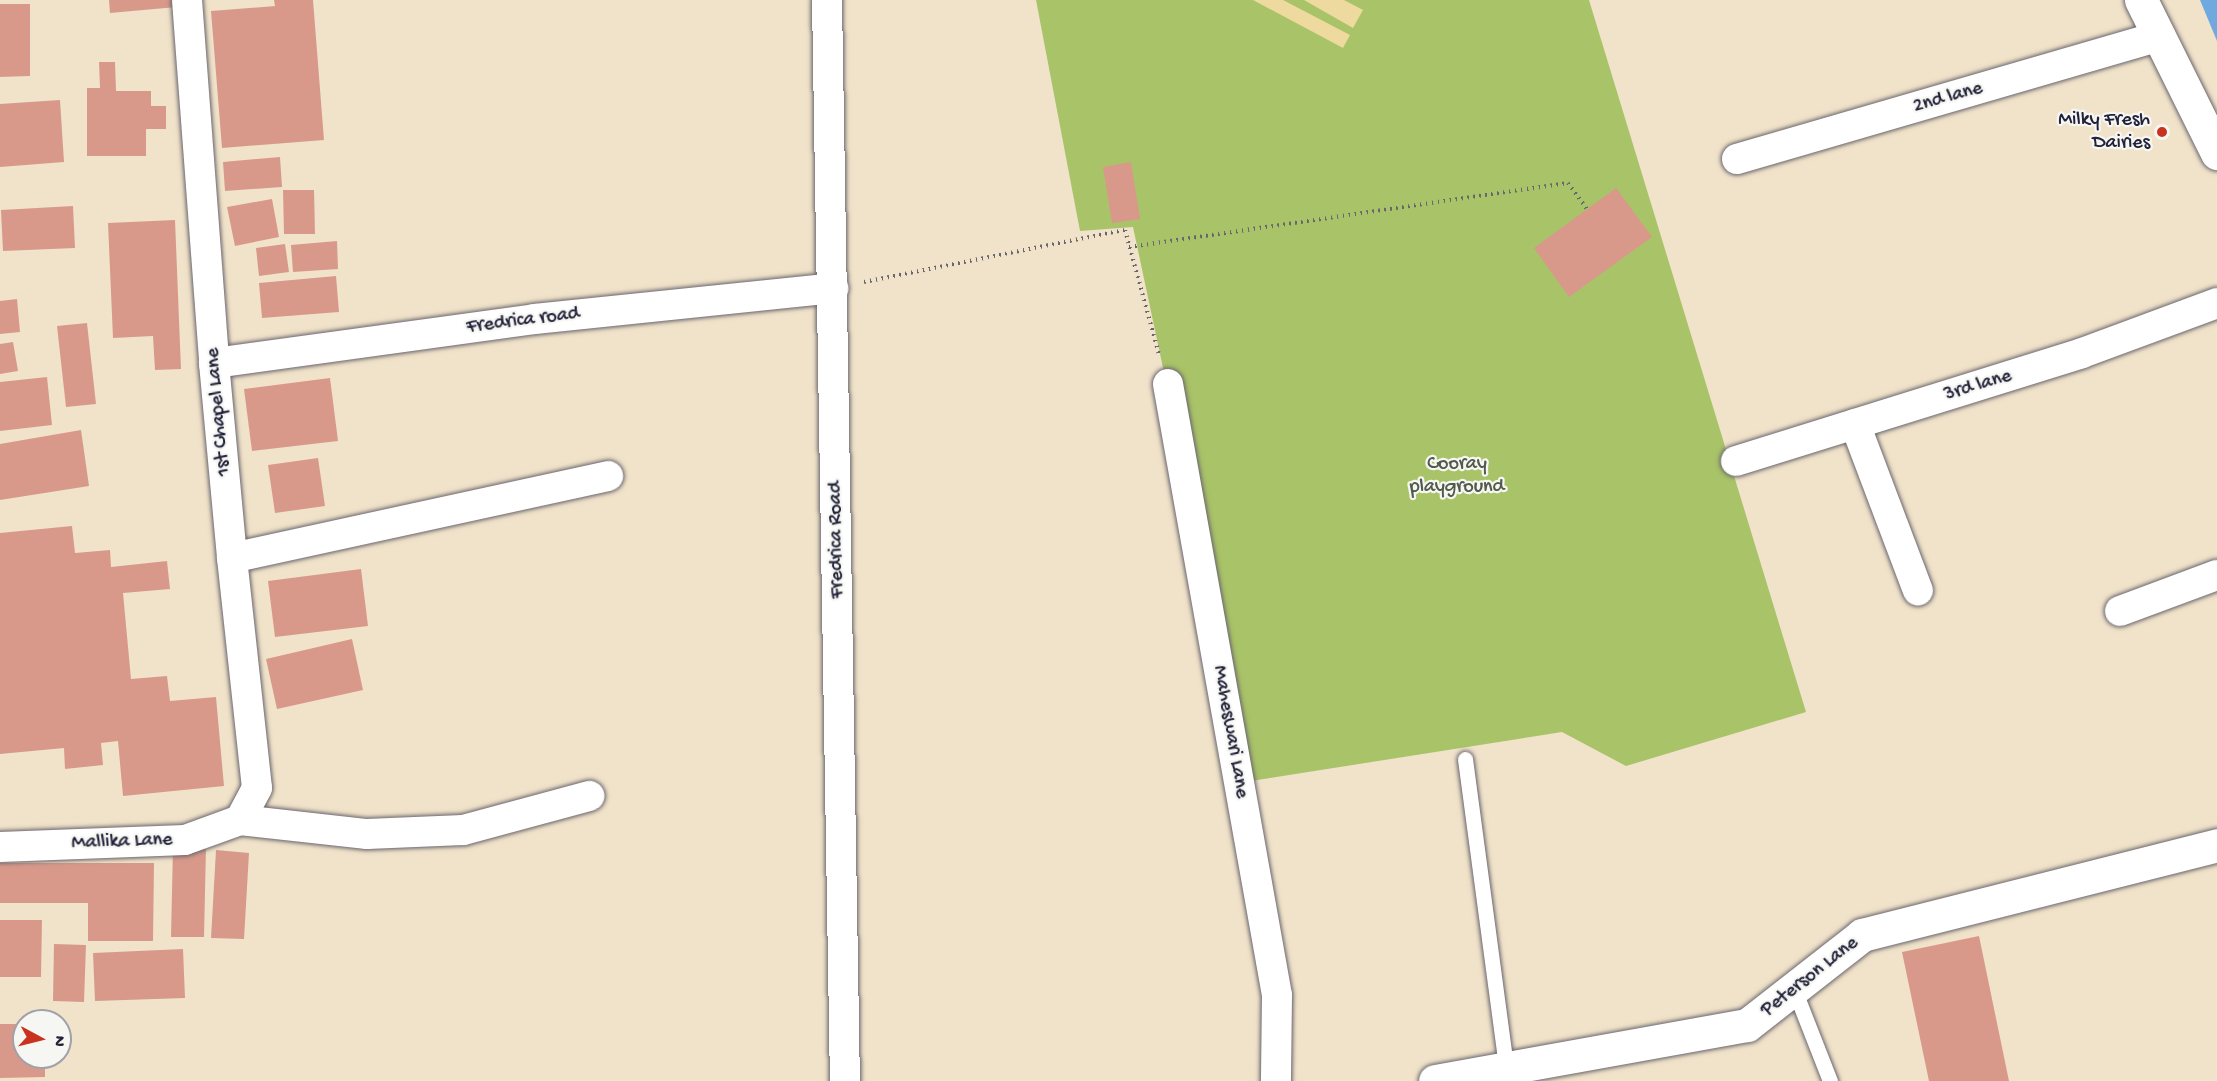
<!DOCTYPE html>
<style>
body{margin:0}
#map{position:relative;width:2217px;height:1081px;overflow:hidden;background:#f1e3ca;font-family:"Gochi Hand",sans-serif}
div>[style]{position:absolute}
.green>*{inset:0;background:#a9c368}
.sand>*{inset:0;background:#eeda9e}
.water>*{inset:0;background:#70a9e0}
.building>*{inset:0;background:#d8998a}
.path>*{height:4px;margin-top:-2px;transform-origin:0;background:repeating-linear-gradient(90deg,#6a666d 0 1.5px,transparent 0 6px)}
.roads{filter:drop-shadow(0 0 2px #6a666d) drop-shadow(0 0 2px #6a666d)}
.lane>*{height:15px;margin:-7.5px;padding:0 7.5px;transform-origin:7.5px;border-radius:7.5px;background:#fff}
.street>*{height:30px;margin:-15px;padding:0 15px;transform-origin:15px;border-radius:15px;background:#fff}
.secondary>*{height:33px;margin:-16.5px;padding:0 16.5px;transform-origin:16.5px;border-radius:16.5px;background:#fff}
.dots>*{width:16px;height:16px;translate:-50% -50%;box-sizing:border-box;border:3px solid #f6f6f2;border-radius:50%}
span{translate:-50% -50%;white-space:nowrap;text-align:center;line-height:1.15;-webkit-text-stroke:4.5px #f6f6f2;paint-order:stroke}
.street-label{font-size:20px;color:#22223b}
.poi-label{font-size:20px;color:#22223b}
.right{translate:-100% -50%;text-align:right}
.park-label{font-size:20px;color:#515a4b}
.north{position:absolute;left:12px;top:1009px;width:60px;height:60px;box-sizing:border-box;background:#f6f6f2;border:2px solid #a1a1a9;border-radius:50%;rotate:97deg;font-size:16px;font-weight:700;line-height:24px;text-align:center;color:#22223b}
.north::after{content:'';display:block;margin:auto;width:21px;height:27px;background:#c8321e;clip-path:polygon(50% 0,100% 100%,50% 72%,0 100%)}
</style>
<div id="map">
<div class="green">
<i style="clip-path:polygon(1036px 0,1589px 0,1806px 712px,1626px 766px,1562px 732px,1251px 781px,1133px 227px,1080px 231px)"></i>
</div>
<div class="sand">
<i style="clip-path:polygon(1253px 0,1283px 0,1350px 35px,1343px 48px)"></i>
<i style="clip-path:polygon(1304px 0,1344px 0,1363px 10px,1353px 28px)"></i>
</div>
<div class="water">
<i style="clip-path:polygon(2200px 0,2217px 0,2217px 41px)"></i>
</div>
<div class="building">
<i style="clip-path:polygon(109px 0,199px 0,199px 5px,110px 13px)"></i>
<i style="clip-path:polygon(274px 0,313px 0,324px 140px,222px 148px,211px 11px,275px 6px)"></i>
<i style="clip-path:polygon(0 4px,30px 4px,30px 76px,0 77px)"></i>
<i style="clip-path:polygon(99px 62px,115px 62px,116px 91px,151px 91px,151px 106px,166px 106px,166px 129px,146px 129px,146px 156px,87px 156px,87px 88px,100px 88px)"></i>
<i style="clip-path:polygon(60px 100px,64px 162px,0 167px,0 104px)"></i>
<i style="clip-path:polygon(280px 157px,282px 187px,225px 191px,223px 162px)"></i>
<i style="clip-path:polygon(1131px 162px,1140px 219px,1112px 223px,1103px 167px)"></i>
<i style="clip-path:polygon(1616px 188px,1652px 237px,1569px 297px,1534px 248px)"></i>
<i style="clip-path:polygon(283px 190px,314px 190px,315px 234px,284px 234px)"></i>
<i style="clip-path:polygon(272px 199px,279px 237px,235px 246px,227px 207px)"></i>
<i style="clip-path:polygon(73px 206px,75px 248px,3px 251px,1px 210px)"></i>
<i style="clip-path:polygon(175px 220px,181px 369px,155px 370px,153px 336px,113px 338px,108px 223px)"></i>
<i style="clip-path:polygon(337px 241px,338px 269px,293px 272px,291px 245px)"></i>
<i style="clip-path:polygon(285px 244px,289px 272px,259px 276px,256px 248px)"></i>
<i style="clip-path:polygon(336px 276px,339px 312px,262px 318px,259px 283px)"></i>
<i style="clip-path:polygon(17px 299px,20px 332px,0 334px,0 301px)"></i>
<i style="clip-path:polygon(87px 323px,96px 404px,66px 407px,57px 326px)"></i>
<i style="clip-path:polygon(13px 342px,18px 371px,0 374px,0 344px)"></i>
<i style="clip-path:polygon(47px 377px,52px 425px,0 431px,0 382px)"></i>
<i style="clip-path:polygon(330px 378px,338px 441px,252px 451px,244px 389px)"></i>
<i style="clip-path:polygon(81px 430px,89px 486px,0 500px,0 444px)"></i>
<i style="clip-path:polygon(318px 458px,325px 506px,275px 513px,268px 465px)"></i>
<i style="clip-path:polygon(72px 526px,75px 553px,110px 550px,111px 567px,167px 561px,170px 589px,123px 593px,131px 679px,167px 676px,170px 701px,216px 697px,224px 786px,123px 796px,118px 741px,101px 743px,103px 765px,65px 769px,64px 748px,0 754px,0 533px)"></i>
<i style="clip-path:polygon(361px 569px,368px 626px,275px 637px,268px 581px)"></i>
<i style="clip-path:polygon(352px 639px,363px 690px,277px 709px,266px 659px)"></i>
<i style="clip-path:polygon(173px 846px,206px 847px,204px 937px,171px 937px)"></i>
<i style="clip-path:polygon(216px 850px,249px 853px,244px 939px,211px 938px)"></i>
<i style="clip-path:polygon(0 863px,154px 863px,153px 941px,88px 941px,88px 903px,0 903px)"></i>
<i style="clip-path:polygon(0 920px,42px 920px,41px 977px,0 977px)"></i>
<i style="clip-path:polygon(1979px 936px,2009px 1081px,1929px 1081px,1902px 952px)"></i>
<i style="clip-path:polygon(54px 944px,86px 945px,84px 1002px,53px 1001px)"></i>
<i style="clip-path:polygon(183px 949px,185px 998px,95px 1001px,93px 953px)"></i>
<i style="clip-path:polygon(0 1024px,24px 1024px,24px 1057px,45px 1057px,45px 1077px,0 1078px)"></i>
</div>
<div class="path">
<i style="left:1129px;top:247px;width:444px;rotate:-8.3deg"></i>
<i style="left:1568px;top:183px;width:32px;rotate:54deg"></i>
<i style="left:864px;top:282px;width:266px;rotate:-11.3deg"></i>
<i style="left:1125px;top:230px;width:129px;rotate:74.7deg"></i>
</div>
<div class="roads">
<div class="lane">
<i style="left:1465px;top:759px;width:312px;rotate:82.4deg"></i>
<i style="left:1794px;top:989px;width:99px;rotate:68.6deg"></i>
</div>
<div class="street">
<i style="left:187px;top:0;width:364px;rotate:85.7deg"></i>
<i style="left:214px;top:363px;width:196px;rotate:84.7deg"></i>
<i style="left:232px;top:558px;width:231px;rotate:83.8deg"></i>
<i style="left:257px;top:788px;width:36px;rotate:118deg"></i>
<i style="left:827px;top:0;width:1081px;rotate:89.05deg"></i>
<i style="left:1737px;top:159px;width:441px;rotate:-16.2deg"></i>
<i style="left:214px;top:363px;width:324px;rotate:-7.8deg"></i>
<i style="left:535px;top:319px;width:300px;rotate:-5.9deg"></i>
<i style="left:1168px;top:384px;width:621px;rotate:79.89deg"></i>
<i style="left:1277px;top:995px;width:86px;rotate:90.7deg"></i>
<i style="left:1855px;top:424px;width:178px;rotate:69.3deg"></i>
<i style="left:1736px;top:461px;width:362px;rotate:-17.3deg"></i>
<i style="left:2082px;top:353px;width:144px;rotate:-20.3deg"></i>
<i style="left:232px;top:558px;width:385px;rotate:-12.3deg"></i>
<i style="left:2120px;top:611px;width:103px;rotate:-20.4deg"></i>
<i style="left:0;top:847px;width:185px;rotate:-2.2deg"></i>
<i style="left:185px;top:840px;width:59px;rotate:-20deg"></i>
<i style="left:240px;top:820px;width:128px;rotate:6.3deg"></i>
<i style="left:367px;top:834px;width:96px;rotate:-2.4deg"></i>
<i style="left:463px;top:830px;width:131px;rotate:-15.1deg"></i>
</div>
<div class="secondary">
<i style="left:2141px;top:0;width:171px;rotate:63.6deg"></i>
<i style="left:1435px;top:1081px;width:317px;rotate:-10.2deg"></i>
<i style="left:1747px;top:1025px;width:146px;rotate:-38deg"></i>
<i style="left:1862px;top:935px;width:366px;rotate:-14.2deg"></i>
</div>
</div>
<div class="dots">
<i style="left:2162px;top:132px;background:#c8321e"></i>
</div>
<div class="street-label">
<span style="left:1948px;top:98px;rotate:-16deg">2nd lane</span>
<span style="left:523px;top:321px;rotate:-7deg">Fredrica road</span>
<span style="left:1978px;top:386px;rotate:-17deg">3rd lane</span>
<span style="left:219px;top:412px;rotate:-95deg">1st Chapel Lane</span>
<span style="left:837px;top:540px;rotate:-91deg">Fredrica Road</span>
<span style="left:1230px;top:732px;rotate:80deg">Maheswari Lane</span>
<span style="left:122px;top:842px;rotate:-2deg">Mallika Lane</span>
<span style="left:1810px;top:977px;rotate:-38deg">Peterson Lane</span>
</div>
<div class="poi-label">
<span class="right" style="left:2150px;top:132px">Milky Fresh<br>Dairies</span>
</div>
<div class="park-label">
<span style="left:1457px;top:476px">Cooray<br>playground</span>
</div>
<div class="north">N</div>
</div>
